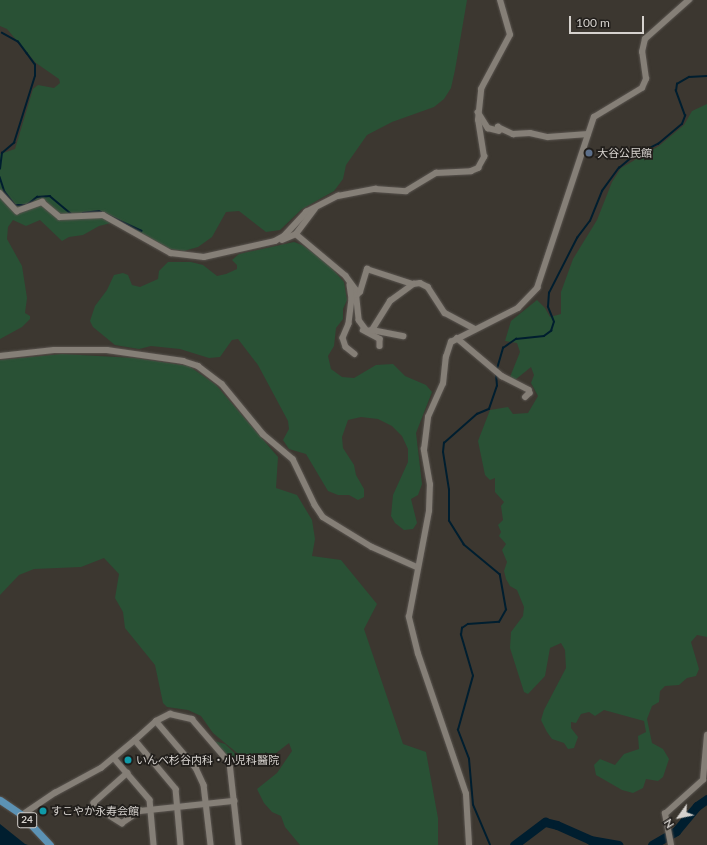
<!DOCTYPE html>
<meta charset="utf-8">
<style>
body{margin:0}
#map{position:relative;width:707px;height:845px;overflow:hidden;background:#3c3730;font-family:Lato,"Noto Sans JP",sans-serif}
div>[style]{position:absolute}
.green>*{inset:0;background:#295135}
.water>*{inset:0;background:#001e2f}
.stream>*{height:1.5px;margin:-0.75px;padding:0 0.75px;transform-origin:0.75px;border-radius:0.75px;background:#001e2f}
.river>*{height:9px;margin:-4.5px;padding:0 4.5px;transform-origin:4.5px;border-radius:4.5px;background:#001e2f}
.roads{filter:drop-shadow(0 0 1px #59544f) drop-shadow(0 0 1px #59544f)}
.minor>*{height:5.5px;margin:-2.75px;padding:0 2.75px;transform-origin:2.75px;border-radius:2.75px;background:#857f77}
.major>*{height:7px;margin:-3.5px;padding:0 3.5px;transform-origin:3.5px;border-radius:3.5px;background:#5c92b4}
.dots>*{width:11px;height:11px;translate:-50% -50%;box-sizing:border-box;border:2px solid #211e1b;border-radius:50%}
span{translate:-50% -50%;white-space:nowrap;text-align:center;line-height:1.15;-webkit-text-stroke:3.5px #211e1b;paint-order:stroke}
.shield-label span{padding:1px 3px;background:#211e1b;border:1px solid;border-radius:3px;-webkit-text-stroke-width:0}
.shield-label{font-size:10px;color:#d6d2ce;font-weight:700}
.poi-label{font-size:11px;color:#d6d2ce}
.left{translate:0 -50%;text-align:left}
.north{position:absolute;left:659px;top:797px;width:40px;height:40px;-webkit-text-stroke:3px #211e1b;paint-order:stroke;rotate:237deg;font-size:11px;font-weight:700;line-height:16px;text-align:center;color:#d6d2ce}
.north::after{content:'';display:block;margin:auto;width:14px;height:18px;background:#d6d2ce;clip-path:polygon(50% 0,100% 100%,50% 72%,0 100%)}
.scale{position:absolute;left:569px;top:16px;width:75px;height:18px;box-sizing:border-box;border:2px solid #d6d2ce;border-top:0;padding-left:5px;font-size:12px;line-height:14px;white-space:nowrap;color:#d6d2ce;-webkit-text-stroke:3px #211e1b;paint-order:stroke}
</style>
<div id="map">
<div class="green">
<i style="clip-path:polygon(0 0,467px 0,455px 70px,451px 88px,444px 99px,434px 107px,392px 122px,367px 135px,346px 165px,343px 179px,334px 191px,302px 209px,280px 230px,266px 232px,239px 211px,226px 212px,212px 237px,198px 247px,184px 251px,170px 249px,119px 221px,99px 226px,83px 235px,69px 237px,62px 241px,40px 220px,26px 226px,13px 220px,8px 227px,7px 239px,22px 266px,27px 298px,25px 313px,30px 316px,30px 319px,22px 327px,0 339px,0 154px,15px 149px,33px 89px,38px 85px,54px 88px,60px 83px,59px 79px,36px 63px,7px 29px,0 26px)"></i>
<i style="clip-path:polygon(707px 104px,707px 637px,697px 635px,691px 642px,699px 669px,696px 676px,687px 678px,679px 685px,665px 686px,660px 691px,659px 702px,652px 706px,647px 719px,652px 743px,663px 749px,669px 759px,663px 777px,658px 781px,646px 779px,643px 788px,633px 793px,622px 790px,596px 775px,594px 765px,600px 759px,615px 765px,624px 754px,639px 749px,638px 736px,646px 732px,644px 721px,604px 710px,595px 716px,589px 712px,581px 714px,576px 723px,571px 722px,571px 728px,578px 737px,574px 748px,568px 749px,564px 743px,552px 739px,547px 732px,541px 720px,544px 710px,566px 668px,565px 650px,561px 643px,550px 648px,545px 676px,528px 694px,524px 692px,510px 648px,511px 632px,523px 616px,524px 607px,517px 590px,510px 586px,506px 579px,504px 571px,507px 562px,502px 550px,506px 544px,499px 536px,501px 532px,498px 525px,503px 520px,501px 506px,504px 502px,495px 492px,495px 478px,490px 480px,485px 475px,478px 441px,490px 410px,508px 407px,513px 414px,528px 413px,538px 396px,531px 383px,534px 375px,531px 367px,515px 380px,510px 377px,520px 352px,517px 343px,505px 341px,511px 321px,537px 300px,545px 308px,550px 317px,561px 314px,561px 292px,573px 259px,597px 220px,612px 182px,621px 168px,659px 146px,684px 125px,692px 111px)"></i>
<i style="clip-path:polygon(294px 242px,302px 245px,325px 261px,344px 282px,347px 300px,343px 309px,343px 319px,336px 328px,334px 346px,328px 356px,331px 369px,342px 377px,354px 378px,376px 365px,393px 364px,405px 376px,426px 385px,432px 392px,416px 433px,422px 484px,418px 495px,411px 499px,417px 523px,413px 529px,404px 530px,395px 523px,391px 516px,393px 495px,408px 462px,408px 449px,402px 436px,392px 426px,378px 419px,361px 417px,348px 420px,342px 437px,343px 448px,354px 465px,356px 475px,364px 489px,364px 497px,358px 500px,349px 495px,338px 495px,328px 491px,306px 454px,289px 449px,283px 440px,289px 429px,288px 421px,258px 365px,238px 339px,232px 340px,220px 357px,209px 358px,180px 349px,151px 346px,139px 349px,115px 345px,93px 327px,90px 321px,95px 306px,107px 290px,114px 275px,123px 273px,128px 275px,132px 285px,140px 287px,158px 279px,159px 271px,168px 262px,191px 262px,203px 265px,217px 276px,226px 274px,237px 269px,237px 265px,232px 260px,239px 254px)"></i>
<i style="clip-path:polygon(62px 354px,134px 358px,189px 366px,216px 385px,278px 457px,276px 488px,297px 495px,312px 520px,315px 539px,312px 556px,341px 560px,377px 604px,364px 629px,403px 744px,426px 752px,438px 818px,438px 845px,300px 845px,285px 827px,281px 816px,272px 812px,264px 803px,257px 789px,277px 773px,292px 751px,289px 743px,262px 764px,248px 762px,213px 733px,201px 716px,188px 710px,167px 707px,163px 703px,155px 665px,125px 628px,123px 612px,115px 598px,119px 574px,104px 558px,81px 567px,34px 569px,19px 575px,0 595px,0 360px)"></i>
<i style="clip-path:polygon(214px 741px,225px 744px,245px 763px,233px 764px)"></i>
</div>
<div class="water">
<i style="clip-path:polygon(0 824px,25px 844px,28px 845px,0 845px)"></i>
</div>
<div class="stream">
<i style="left:0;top:169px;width:16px;rotate:-83deg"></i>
<i style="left:2px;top:153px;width:16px;rotate:-40deg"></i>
<i style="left:14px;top:143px;width:70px;rotate:-72.6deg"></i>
<i style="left:35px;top:76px;width:11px;rotate:-90deg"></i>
<i style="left:35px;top:65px;width:14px;rotate:-126deg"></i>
<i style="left:27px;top:54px;width:15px;rotate:-127deg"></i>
<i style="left:18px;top:42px;width:18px;rotate:-151deg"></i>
<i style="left:0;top:177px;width:16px;rotate:72deg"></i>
<i style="left:5px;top:192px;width:16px;rotate:52deg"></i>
<i style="left:15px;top:205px;width:12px"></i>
<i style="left:27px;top:205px;width:13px;rotate:-39deg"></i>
<i style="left:37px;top:197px;width:13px;rotate:-4deg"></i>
<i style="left:50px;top:196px;width:30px;rotate:40deg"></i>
<i style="left:83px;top:213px;width:16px;rotate:-7deg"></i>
<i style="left:99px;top:211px;width:47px;rotate:24.9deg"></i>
<i style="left:497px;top:369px;width:22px;rotate:-74deg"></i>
<i style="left:503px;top:348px;width:16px;rotate:-35deg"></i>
<i style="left:516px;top:339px;width:28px;rotate:-6deg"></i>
<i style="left:544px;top:336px;width:9px;rotate:-36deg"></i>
<i style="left:551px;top:331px;width:9px;rotate:-72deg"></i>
<i style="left:554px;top:322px;width:16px;rotate:-112deg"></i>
<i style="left:548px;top:307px;width:14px;rotate:-86deg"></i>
<i style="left:549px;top:293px;width:62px;rotate:-63deg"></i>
<i style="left:577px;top:238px;width:21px;rotate:-53deg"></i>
<i style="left:590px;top:221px;width:32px;rotate:-68deg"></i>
<i style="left:602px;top:191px;width:29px;rotate:-54deg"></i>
<i style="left:619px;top:168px;width:17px;rotate:-40deg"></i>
<i style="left:632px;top:157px;width:29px;rotate:-27deg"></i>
<i style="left:658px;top:144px;width:31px;rotate:-40deg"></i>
<i style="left:682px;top:124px;width:9px;rotate:-69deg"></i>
<i style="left:685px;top:116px;width:27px;rotate:-110deg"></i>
<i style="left:676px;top:91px;width:7px;rotate:-82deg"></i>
<i style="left:677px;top:84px;width:14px;rotate:-30deg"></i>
<i style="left:689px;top:77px;width:18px;rotate:-3deg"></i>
<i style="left:490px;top:845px;width:43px;rotate:-113deg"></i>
<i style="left:473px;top:805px;width:46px;rotate:-95deg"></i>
<i style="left:469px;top:759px;width:31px;rotate:-111deg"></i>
<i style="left:458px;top:730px;width:56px;rotate:-74.5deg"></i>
<i style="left:473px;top:676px;width:43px;rotate:-106.3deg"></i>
<i style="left:461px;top:635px;width:7px;rotate:-82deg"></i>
<i style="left:462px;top:628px;width:7px;rotate:-34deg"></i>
<i style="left:468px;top:624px;width:31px;rotate:-4deg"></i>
<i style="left:499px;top:622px;width:14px;rotate:-60deg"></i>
<i style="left:506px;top:610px;width:36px;rotate:-100deg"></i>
<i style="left:500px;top:575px;width:47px;rotate:-140.2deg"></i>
<i style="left:464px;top:545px;width:28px;rotate:-122deg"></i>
<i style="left:449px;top:521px;width:31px;rotate:-90deg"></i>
<i style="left:449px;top:490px;width:38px;rotate:-99deg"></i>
<i style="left:443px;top:452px;width:9px;rotate:-84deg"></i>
<i style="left:444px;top:443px;width:44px;rotate:-41.3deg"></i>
<i style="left:477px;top:414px;width:13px;rotate:-23deg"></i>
<i style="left:489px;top:409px;width:24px;rotate:-71deg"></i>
<i style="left:497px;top:386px;width:12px;rotate:-95deg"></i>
</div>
<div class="river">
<i style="left:514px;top:845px;width:39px;rotate:-37deg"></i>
<i style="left:545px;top:822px;width:12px;rotate:14deg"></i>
<i style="left:557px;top:825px;width:36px;rotate:24deg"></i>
<i style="left:590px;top:840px;width:29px;rotate:10deg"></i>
<i style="left:652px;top:845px;width:28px;rotate:-30deg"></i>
<i style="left:676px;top:831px;width:33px;rotate:-50deg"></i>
<i style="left:697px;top:806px;width:12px;rotate:-35deg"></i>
</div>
<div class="roads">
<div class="minor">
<i style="left:478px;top:112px;width:19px;rotate:58deg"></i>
<i style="left:488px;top:128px;width:11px;rotate:15deg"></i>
<i style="left:499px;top:131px;width:4px;rotate:-104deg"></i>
<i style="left:498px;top:127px;width:17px;rotate:25deg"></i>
<i style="left:513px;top:134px;width:17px;rotate:-3deg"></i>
<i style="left:530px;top:133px;width:18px;rotate:13deg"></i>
<i style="left:548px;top:137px;width:40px;rotate:-4.3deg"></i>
<i style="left:0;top:193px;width:25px;rotate:47deg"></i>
<i style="left:17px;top:211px;width:27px;rotate:-20deg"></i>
<i style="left:42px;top:202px;width:23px;rotate:40deg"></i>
<i style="left:60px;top:217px;width:43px;rotate:-2.7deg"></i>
<i style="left:103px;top:215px;width:78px;rotate:29.2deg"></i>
<i style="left:171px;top:253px;width:33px;rotate:7deg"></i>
<i style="left:204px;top:257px;width:73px;rotate:-12.7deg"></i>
<i style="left:275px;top:241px;width:10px;rotate:-29deg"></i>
<i style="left:284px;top:236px;width:33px;rotate:-47deg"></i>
<i style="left:306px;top:212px;width:36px;rotate:-27deg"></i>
<i style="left:338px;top:196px;width:38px;rotate:-11deg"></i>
<i style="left:375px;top:189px;width:31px;rotate:4deg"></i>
<i style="left:406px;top:191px;width:35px;rotate:-31deg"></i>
<i style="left:436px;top:173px;width:35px;rotate:-3deg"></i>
<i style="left:471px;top:171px;width:8px;rotate:-23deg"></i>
<i style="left:478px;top:168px;width:13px;rotate:-61deg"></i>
<i style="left:484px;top:157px;width:37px;rotate:-99deg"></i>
<i style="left:478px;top:120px;width:31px;rotate:-84deg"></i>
<i style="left:481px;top:89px;width:61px;rotate:-61.8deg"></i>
<i style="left:510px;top:35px;width:36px;rotate:-106deg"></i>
<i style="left:296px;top:234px;width:31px;rotate:-53deg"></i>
<i style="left:282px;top:240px;width:15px;rotate:-23deg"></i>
<i style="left:296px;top:234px;width:65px;rotate:40deg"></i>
<i style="left:346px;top:276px;width:17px;rotate:54deg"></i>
<i style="left:356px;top:290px;width:30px;rotate:84deg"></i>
<i style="left:359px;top:320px;width:14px;rotate:54deg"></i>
<i style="left:367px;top:331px;width:5px;rotate:-11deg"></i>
<i style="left:372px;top:330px;width:34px;rotate:-58deg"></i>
<i style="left:390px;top:301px;width:29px;rotate:-36deg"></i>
<i style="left:413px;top:284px;width:7px;rotate:-8deg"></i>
<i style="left:420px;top:283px;width:9px;rotate:27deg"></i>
<i style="left:428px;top:287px;width:31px;rotate:57deg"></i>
<i style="left:445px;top:313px;width:34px;rotate:28deg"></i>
<i style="left:350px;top:285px;width:14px;rotate:82deg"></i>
<i style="left:352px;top:299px;width:25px;rotate:97deg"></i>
<i style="left:349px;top:324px;width:15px;rotate:113deg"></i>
<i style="left:343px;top:338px;width:9px;rotate:72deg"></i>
<i style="left:346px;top:347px;width:11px;rotate:38deg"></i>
<i style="left:357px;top:295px;width:4px;rotate:-45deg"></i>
<i style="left:360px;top:292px;width:24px;rotate:-73deg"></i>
<i style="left:367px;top:269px;width:48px;rotate:18.1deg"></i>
<i style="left:363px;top:330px;width:19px;rotate:28deg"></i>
<i style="left:380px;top:339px;width:7px;rotate:90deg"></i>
<i style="left:372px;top:330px;width:32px;rotate:11deg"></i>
<i style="left:457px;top:338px;width:59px;rotate:40.2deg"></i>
<i style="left:502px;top:376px;width:30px;rotate:27deg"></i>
<i style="left:529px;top:390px;width:3px;rotate:72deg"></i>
<i style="left:530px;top:393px;width:6px;rotate:135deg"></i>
<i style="left:0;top:356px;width:54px;rotate:-6.3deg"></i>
<i style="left:54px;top:350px;width:53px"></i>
<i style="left:107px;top:350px;width:77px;rotate:8.2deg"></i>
<i style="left:183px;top:361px;width:16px;rotate:18deg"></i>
<i style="left:198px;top:366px;width:30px;rotate:37deg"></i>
<i style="left:222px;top:384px;width:65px;rotate:50.6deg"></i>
<i style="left:263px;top:434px;width:39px;rotate:40deg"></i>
<i style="left:293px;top:459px;width:51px;rotate:64.4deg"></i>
<i style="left:315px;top:505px;width:14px;rotate:56deg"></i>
<i style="left:323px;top:517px;width:57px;rotate:31.5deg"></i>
<i style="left:372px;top:547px;width:49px;rotate:24deg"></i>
<i style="left:156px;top:721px;width:16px;rotate:-27deg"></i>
<i style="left:170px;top:714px;width:23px;rotate:13deg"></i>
<i style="left:192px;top:719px;width:58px;rotate:49.2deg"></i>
<i style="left:230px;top:763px;width:82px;rotate:83.7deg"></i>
<i style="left:135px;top:740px;width:28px;rotate:-42deg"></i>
<i style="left:156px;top:721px;width:62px;rotate:49.6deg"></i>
<i style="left:196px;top:768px;width:19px;rotate:65deg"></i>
<i style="left:204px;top:785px;width:60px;rotate:83.3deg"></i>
<i style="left:114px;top:758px;width:55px;rotate:49.4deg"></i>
<i style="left:150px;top:800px;width:45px;rotate:84.9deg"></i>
<i style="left:128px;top:773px;width:45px;rotate:138.6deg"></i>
<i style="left:94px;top:803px;width:4px;rotate:63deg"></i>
<i style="left:96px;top:807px;width:31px;rotate:32deg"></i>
<i style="left:122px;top:823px;width:22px;rotate:-34deg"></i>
<i style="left:140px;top:811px;width:95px;rotate:-6.1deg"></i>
<i style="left:22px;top:815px;width:40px;rotate:-34deg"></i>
<i style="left:55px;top:793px;width:52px;rotate:-28.5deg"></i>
<i style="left:101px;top:768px;width:44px;rotate:-39.5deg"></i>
<i style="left:135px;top:740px;width:64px;rotate:50.1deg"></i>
<i style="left:176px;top:789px;width:56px;rotate:84.9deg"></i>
<i style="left:469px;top:845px;width:51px;rotate:-93.4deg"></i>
<i style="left:466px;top:794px;width:148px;rotate:-108.9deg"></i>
<i style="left:418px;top:654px;width:38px;rotate:-104deg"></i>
<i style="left:409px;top:617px;width:108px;rotate:-79.3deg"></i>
<i style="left:429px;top:511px;width:26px;rotate:-88deg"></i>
<i style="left:430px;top:485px;width:36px;rotate:-100deg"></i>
<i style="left:424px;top:450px;width:33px;rotate:-83deg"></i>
<i style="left:428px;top:417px;width:36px;rotate:-66deg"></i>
<i style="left:443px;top:384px;width:27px;rotate:-84deg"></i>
<i style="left:446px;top:357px;width:16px;rotate:-72deg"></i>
<i style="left:451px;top:342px;width:75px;rotate:-26.9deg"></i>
<i style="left:518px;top:308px;width:28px;rotate:-46deg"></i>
<i style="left:537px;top:288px;width:180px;rotate:-71.6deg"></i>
<i style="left:594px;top:117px;width:56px;rotate:-31.1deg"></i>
<i style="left:642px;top:88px;width:10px;rotate:-66deg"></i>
<i style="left:646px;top:79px;width:27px;rotate:-98deg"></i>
<i style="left:642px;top:52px;width:13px;rotate:-77deg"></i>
<i style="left:645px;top:39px;width:59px;rotate:-41.6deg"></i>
<i style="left:671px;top:845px;width:32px;rotate:-101deg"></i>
<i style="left:665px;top:814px;width:51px;rotate:-41.8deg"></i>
<i style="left:703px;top:780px;width:45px;rotate:-84.9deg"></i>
</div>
<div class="major">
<i style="left:0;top:800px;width:27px;rotate:34deg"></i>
<i style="left:22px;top:815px;width:41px;rotate:47deg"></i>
</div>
</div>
<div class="dots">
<i style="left:589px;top:153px;background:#5c6f8a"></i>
<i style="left:128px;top:760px;background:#0f9aa8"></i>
<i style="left:43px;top:811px;background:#0f9aa8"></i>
</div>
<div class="shield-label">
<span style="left:27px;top:820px">24</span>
</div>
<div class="poi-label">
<span class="left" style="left:597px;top:153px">大谷公民館</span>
<span class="left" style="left:136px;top:760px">いんべ杉谷内科・小児科醫院</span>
<span class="left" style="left:51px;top:811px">すこやか永寿会館</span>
</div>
<div class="north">N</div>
<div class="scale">100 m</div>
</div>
